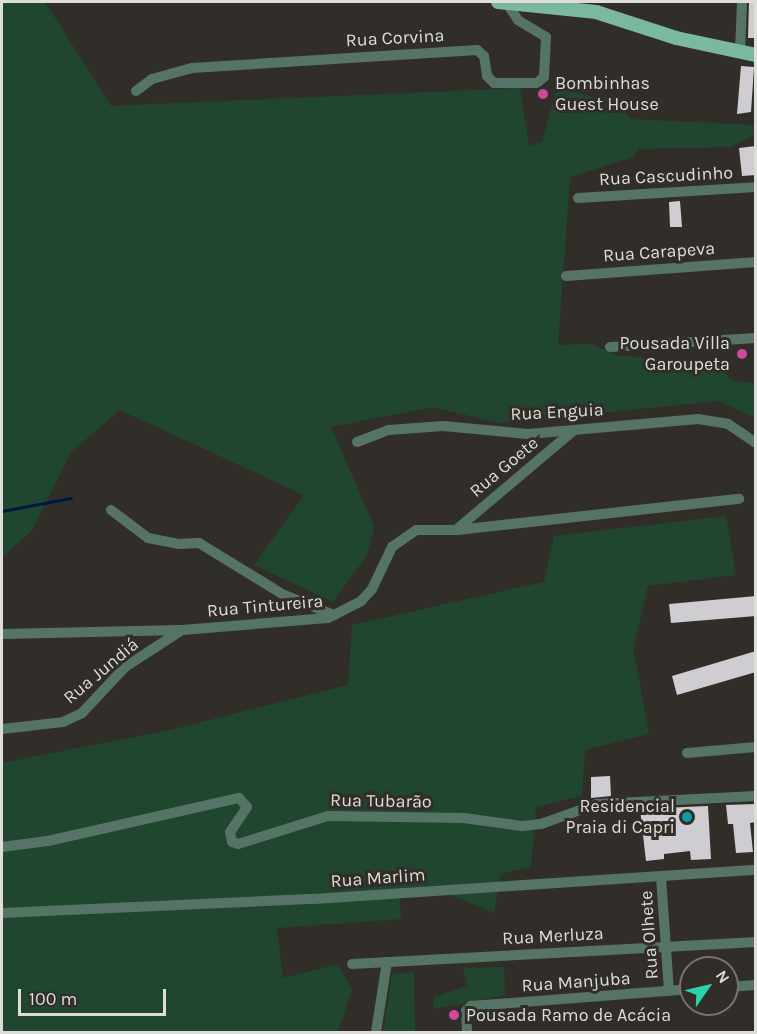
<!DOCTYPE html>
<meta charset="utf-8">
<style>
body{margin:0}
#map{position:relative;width:757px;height:1034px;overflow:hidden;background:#312e2a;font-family:Karla,sans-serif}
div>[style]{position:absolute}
.green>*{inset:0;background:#21462f}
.stream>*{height:3px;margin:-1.5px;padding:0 1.5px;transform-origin:1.5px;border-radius:1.5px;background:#001744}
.building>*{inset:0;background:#cfccd2}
.minor>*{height:10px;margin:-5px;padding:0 5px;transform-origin:5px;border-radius:5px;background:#567466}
.major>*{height:14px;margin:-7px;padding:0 7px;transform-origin:7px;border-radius:7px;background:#7ab99d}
.dots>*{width:16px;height:16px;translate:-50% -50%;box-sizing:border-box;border:3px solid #312e2a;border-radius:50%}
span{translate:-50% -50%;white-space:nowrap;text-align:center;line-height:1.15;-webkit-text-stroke:6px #312e2a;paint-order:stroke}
.street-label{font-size:18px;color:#dfddda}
.poi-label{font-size:18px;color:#dfddda}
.left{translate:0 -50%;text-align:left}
.right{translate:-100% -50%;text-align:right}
.frame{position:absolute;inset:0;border:3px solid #dfddda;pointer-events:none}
.north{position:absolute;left:679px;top:956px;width:60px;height:60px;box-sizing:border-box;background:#312e2a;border:2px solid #777470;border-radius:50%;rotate:56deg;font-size:16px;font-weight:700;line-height:24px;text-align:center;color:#dfddda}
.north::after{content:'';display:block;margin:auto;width:21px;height:27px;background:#2ad5ac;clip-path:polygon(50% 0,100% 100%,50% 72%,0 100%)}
.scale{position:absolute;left:18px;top:989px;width:148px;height:27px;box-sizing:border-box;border:3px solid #dfddda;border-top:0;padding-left:8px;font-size:18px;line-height:21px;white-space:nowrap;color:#dfddda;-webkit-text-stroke:4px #312e2a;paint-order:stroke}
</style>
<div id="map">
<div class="green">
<i style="clip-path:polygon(2px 2px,45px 2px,111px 106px,520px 88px,529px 146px,542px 142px,557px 88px,618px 103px,630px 119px,754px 125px,753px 136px,730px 147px,639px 149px,633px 157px,570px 177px,558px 345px,590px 344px,616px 355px,693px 362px,720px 370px,733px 381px,755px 383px,755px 418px,719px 401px,499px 423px,433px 407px,331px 427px,374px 526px,367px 555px,333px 602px,254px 565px,304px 495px,120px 410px,71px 452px,32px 530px,2px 558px)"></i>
<i style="clip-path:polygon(726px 516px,736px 575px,648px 586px,633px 648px,649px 734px,585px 750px,582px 796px,536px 807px,531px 867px,501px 874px,494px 913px,429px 886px,399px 891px,401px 919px,277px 928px,283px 978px,338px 964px,352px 989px,338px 1032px,2px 1032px,2px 763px,170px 730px,348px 685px,352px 625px,544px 582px,554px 536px)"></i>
<i style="clip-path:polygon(504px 967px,505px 995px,433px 1009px,434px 997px,468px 986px,463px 968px)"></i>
<i style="clip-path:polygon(414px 972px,415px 1032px,383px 1032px,392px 974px)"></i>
</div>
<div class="stream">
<i style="left:2px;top:511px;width:70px;rotate:-10.7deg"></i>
</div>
<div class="building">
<i style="clip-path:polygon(749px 2px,756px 2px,756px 38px,748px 38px)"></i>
<i style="clip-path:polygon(741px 66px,754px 67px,751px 112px,737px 114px)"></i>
<i style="clip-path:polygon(756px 146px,756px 175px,742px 176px,739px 148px)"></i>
<i style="clip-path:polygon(680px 201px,682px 227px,670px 227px,669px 202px)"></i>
<i style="clip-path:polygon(756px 596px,756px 616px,671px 623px,669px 604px)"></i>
<i style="clip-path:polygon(756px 651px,756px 672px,677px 695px,672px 676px)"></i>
<i style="clip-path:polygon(610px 776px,611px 796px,591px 798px,591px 777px)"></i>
<i style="clip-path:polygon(756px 804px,756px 822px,750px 823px,753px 852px,736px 853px,733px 824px,728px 824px,726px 805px)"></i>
<i style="clip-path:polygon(708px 806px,711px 859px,691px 860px,690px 851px,664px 854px,664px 859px,646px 861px,640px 809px)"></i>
</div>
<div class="minor">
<i style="left:740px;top:52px;width:50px;rotate:-87.7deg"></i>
<i style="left:136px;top:91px;width:20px;rotate:-37deg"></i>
<i style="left:152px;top:79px;width:41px;rotate:-15.4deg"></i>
<i style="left:192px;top:68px;width:286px;rotate:-3.6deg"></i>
<i style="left:477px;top:50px;width:9px;rotate:41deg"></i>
<i style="left:484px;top:56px;width:20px;rotate:81deg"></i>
<i style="left:487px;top:76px;width:10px;rotate:45deg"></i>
<i style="left:494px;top:83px;width:43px"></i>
<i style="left:537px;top:83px;width:9px;rotate:-41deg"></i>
<i style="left:544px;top:77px;width:40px;rotate:-87.1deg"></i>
<i style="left:546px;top:37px;width:33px;rotate:-149deg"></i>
<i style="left:518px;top:20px;width:18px;rotate:-124deg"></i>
<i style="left:578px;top:198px;width:178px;rotate:-3.5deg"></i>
<i style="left:566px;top:276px;width:191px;rotate:-4.2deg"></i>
<i style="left:610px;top:347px;width:146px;rotate:-3.5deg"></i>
<i style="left:357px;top:442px;width:34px;rotate:-21deg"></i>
<i style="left:389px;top:430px;width:54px;rotate:-4.2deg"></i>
<i style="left:443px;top:426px;width:85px;rotate:5.4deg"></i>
<i style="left:528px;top:434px;width:171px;rotate:-5deg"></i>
<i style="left:698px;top:419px;width:30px;rotate:9deg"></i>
<i style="left:728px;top:424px;width:34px;rotate:34deg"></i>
<i style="left:111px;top:510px;width:46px;rotate:37.1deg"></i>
<i style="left:148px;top:538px;width:31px;rotate:11deg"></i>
<i style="left:178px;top:544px;width:21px;rotate:-3deg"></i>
<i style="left:199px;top:543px;width:100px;rotate:31.5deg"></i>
<i style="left:284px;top:595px;width:54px;rotate:21.8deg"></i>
<i style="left:457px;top:529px;width:152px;rotate:-40.2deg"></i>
<i style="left:2px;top:634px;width:180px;rotate:-1.3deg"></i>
<i style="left:182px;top:630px;width:146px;rotate:-4.7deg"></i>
<i style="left:328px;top:618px;width:37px;rotate:-27deg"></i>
<i style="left:361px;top:601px;width:16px;rotate:-47deg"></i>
<i style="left:372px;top:589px;width:47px;rotate:-64.5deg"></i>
<i style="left:392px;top:547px;width:29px;rotate:-35deg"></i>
<i style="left:416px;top:530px;width:41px"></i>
<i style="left:457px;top:530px;width:284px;rotate:-6.3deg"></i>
<i style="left:2px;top:729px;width:61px;rotate:-6.5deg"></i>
<i style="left:63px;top:722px;width:21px;rotate:-25deg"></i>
<i style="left:82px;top:713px;width:63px;rotate:-46.9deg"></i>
<i style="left:125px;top:667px;width:68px;rotate:-33deg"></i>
<i style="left:687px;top:753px;width:69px;rotate:-5deg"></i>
<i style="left:2px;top:847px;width:46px;rotate:-7.4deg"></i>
<i style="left:48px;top:841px;width:196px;rotate:-12.7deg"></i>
<i style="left:239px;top:798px;width:12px;rotate:48deg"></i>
<i style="left:247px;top:807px;width:30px;rotate:124deg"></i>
<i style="left:230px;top:832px;width:10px;rotate:79deg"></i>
<i style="left:232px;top:842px;width:6px;rotate:18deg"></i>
<i style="left:238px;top:844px;width:94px;rotate:-17.3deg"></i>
<i style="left:328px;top:816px;width:136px;rotate:0.8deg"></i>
<i style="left:464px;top:818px;width:59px;rotate:7.9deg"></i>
<i style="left:522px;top:826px;width:19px;rotate:-6deg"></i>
<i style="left:541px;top:824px;width:59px;rotate:-19.7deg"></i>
<i style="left:597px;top:804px;width:159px;rotate:-2.9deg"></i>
<i style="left:661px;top:877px;width:114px;rotate:86deg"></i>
<i style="left:2px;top:913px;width:312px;rotate:-2.6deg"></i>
<i style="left:314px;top:899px;width:443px;rotate:-3.8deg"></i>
<i style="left:352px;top:964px;width:405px;rotate:-3.1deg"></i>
<i style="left:727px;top:987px;width:29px;rotate:-4deg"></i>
<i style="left:376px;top:1032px;width:71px;rotate:-81.1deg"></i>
<i style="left:467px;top:1032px;width:21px;rotate:-93deg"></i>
<i style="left:466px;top:1011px;width:7px;rotate:-45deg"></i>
<i style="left:471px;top:1006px;width:221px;rotate:-4.4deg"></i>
</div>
<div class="major">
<i style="left:498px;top:2px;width:99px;rotate:5.8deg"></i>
<i style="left:596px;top:12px;width:84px;rotate:18deg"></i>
<i style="left:676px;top:38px;width:82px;rotate:12deg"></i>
</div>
<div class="dots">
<i style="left:543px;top:94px;background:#d1479c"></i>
<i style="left:742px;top:354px;background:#d1479c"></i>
<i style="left:687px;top:817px;background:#0f9aa8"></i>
<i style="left:454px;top:1015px;background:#d1479c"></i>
</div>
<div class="street-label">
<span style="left:395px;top:38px;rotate:-3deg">Rua Corvina</span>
<span style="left:666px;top:176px;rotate:-3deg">Rua Cascudinho</span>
<span style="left:659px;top:252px;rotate:-4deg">Rua Carapeva</span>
<span style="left:557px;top:412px;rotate:-3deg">Rua Enguia</span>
<span style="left:504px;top:467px;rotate:-40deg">Rua Goete</span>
<span style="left:265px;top:606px;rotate:-5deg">Rua Tintureira</span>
<span style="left:101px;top:671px;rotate:-40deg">Rua Jundiá</span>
<span style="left:381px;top:801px;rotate:1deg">Rua Tubarão</span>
<span style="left:378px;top:878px;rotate:-4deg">Rua Marlim</span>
<span style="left:649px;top:935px;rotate:-94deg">Rua Olhete</span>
<span style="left:553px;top:936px;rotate:-3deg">Rua Merluza</span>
<span style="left:576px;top:982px;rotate:-4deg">Rua Manjuba</span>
</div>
<div class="poi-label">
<span class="left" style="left:555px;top:94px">Bombinhas<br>Guest House</span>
<span class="right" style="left:730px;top:354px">Pousada Villa<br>Garoupeta</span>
<span class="right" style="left:675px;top:817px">Residencial<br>Praia di Capri</span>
<span class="left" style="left:466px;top:1015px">Pousada Ramo de Acácia</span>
</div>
<div class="frame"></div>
<div class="north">N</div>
<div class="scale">100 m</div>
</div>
